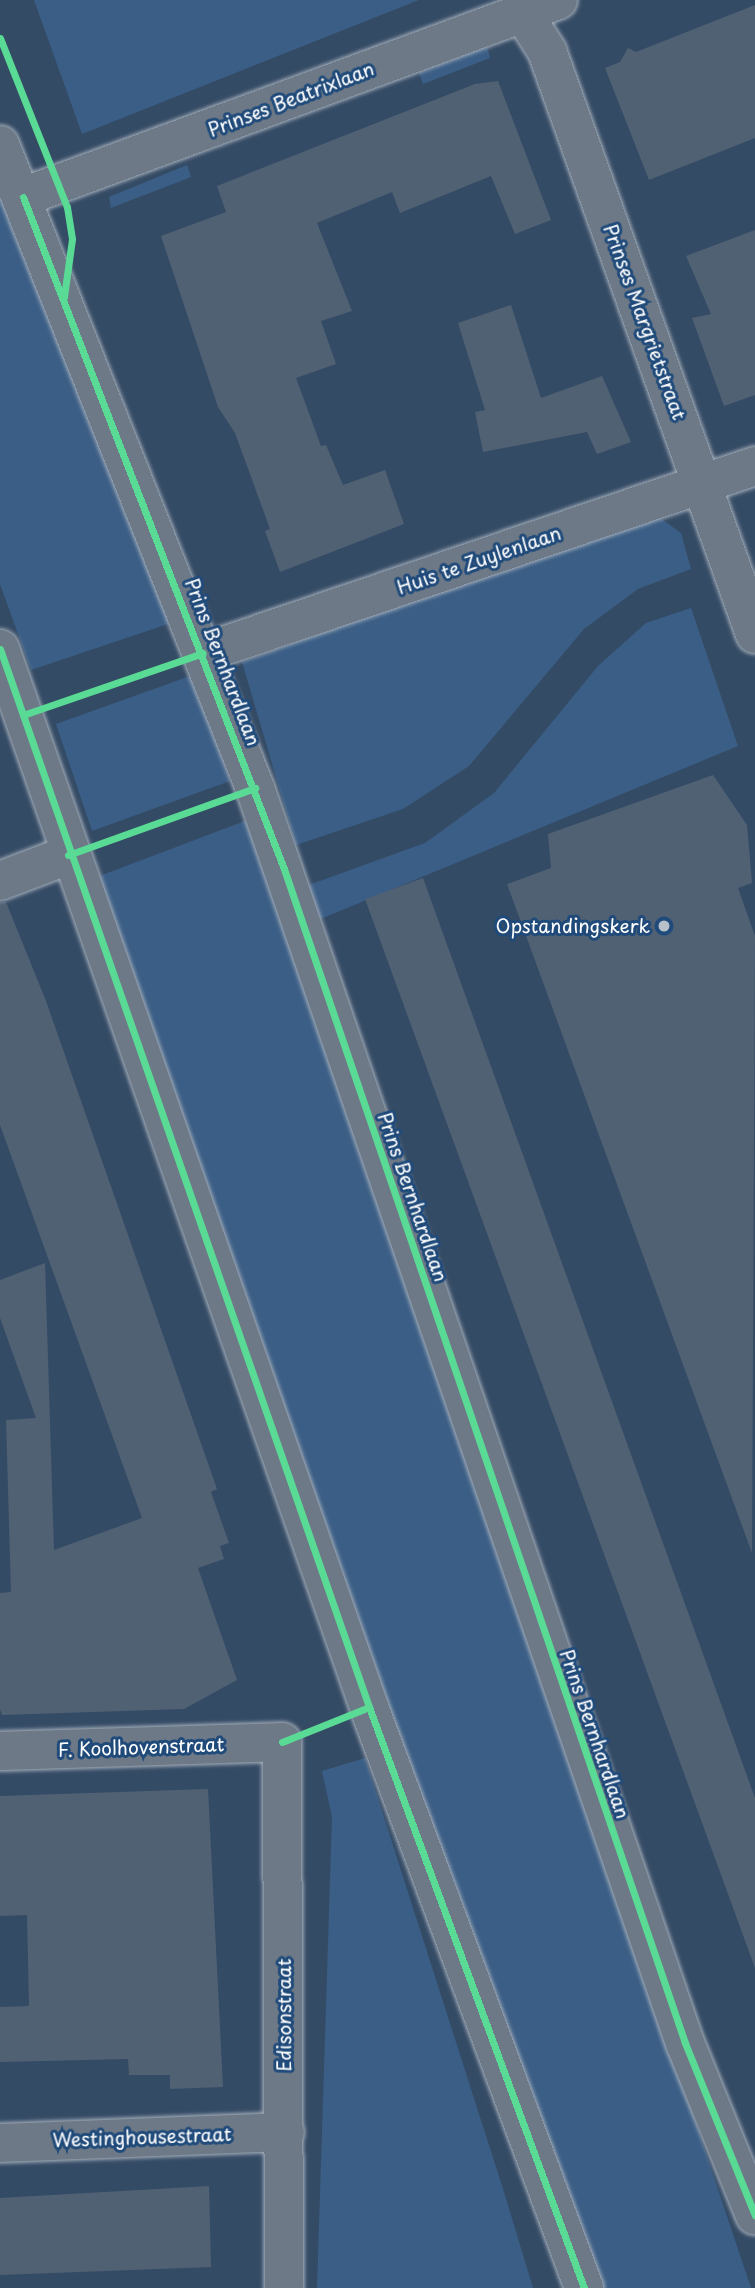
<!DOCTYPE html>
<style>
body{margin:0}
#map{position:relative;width:755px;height:2288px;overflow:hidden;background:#344b65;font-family:"Playpen Sans",sans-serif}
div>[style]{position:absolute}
.green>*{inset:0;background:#3b5e86}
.building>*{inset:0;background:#506174}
.roads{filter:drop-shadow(0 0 2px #a4aeba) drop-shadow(0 0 2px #a4aeba)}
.street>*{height:38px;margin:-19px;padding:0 19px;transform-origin:19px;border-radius:19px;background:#6d7986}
.secondary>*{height:38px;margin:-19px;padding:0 19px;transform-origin:19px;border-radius:19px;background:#6d7986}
.cycleway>*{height:7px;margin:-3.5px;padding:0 3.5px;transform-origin:3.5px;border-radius:3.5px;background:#5adb95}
.dots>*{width:19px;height:19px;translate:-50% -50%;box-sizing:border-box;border:4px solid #1f4a7a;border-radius:50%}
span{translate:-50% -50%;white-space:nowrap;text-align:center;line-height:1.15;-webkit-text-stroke:6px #1f4a7a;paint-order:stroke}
.street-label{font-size:19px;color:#fff}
.poi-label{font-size:19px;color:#fff}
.right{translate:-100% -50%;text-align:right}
</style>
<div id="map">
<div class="green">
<i style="clip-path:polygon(34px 0,419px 0,82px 134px)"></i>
<i style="clip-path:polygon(487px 46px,490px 58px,423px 84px,419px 73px)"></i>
<i style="clip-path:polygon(187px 165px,191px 177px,111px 208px,109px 197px)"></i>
<i style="clip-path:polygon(0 180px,171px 623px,31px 670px,0 584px)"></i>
<i style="clip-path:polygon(653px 513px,681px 533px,691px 569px,638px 589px,584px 629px,469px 766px,403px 809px,296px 845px,242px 662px)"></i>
<i style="clip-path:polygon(691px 608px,738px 746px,318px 920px,306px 886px,425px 843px,494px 793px,598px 666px,646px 623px)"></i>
<i style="clip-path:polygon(193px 675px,230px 781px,92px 831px,56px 724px)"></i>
<i style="clip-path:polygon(250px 819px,526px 1617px,751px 2288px,601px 2288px,370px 1675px,97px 877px)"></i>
<i style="clip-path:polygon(365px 1758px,504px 2192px,533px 2288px,317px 2288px,332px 1817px,322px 1771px)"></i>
</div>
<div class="building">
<i style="clip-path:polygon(755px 5px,755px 138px,649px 180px,605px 68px,620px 62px,628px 48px,636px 52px)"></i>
<i style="clip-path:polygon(498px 81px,551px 220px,515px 234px,491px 176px,400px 213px,392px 192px,317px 223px,352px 311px,321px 321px,336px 364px,296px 378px,321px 446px,326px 445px,343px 485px,385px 470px,404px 524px,280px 572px,265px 531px,270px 529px,235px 433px,218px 407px,161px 236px,226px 212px,217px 186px,475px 84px)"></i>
<i style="clip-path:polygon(755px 230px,755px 395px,724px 406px,692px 318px,711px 314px,686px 256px)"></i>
<i style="clip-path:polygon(511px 305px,541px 398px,602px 376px,631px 442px,597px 454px,587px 432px,483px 452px,475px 412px,485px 410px,458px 323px)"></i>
<i style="clip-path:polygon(713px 775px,747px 825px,752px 883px,738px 888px,755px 936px,752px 1553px,507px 884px,551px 868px,548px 834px)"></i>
<i style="clip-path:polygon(423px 878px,755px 1798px,755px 1968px,365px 899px)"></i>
<i style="clip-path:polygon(0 902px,6px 902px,46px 1001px,217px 1489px,211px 1492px,229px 1543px,220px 1546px,224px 1559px,198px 1568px,237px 1680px,184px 1709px,2px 1715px,0 1709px,0 1593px,11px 1592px,6px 1420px,36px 1418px,0 1318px,0 1280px,45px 1263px,54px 1550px,142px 1518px,0 1125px)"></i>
<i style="clip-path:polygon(208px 1789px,223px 2087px,170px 2089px,170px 2075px,129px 2075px,128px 2059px,0 2062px,0 2007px,29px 2006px,27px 1915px,0 1916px,0 1796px)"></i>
<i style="clip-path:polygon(209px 2186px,211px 2267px,0 2275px,0 2198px)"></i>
</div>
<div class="roads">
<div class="street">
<i style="left:524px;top:15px;width:43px;rotate:57.4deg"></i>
<i style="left:547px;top:51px;width:619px;rotate:70.36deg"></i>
<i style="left:23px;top:197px;width:570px;rotate:-20.21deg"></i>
<i style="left:203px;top:653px;width:583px;rotate:-18.71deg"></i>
<i style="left:0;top:881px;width:73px;rotate:-20.9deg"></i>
<i style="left:0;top:1751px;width:282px;rotate:-1.8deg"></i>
<i style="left:282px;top:1742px;width:546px;rotate:89.79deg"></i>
<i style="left:0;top:2143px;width:285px;rotate:-2.2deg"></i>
</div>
<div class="secondary">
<i style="left:0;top:145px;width:692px;rotate:68.37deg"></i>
<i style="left:255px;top:788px;width:1327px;rotate:71.09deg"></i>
<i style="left:685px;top:2043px;width:186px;rotate:67.9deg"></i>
<i style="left:0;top:649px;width:1121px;rotate:70.77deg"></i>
<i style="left:369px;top:1707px;width:620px;rotate:69.69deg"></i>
</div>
</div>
<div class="cycleway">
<i style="left:0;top:38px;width:182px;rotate:68.4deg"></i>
<i style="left:67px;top:207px;width:32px;rotate:81deg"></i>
<i style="left:72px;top:239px;width:59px;rotate:97.9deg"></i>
<i style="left:23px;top:197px;width:721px;rotate:68.77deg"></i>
<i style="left:284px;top:869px;width:1241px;rotate:71.14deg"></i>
<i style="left:685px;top:2043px;width:186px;rotate:67.9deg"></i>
<i style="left:0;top:649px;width:1121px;rotate:70.77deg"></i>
<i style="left:369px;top:1707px;width:620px;rotate:69.69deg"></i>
<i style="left:23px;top:715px;width:190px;rotate:-19deg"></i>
<i style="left:68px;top:855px;width:199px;rotate:-19.7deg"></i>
<i style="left:282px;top:1742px;width:94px;rotate:-21.9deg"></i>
</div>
<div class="dots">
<i style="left:664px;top:926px;background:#b8c0c9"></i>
</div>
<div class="street-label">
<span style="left:291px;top:99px;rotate:-21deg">Prinses Beatrixlaan</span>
<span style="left:645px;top:322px;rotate:70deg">Prinses Margrietstraat</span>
<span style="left:479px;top:560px;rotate:-19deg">Huis te Zuylenlaan</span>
<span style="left:223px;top:662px;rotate:69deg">Prins Bernhardlaan</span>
<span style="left:413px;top:1197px;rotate:71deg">Prins Bernhardlaan</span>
<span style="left:595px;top:1734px;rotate:71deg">Prins Bernhardlaan</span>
<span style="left:141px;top:1747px;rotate:-2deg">F. Koolhovenstraat</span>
<span style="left:284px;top:2015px;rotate:-90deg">Edisonstraat</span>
<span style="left:142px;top:2137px;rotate:-2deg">Westinghousestraat</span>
</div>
<div class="poi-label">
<span class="right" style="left:650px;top:926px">Opstandingskerk</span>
</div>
</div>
